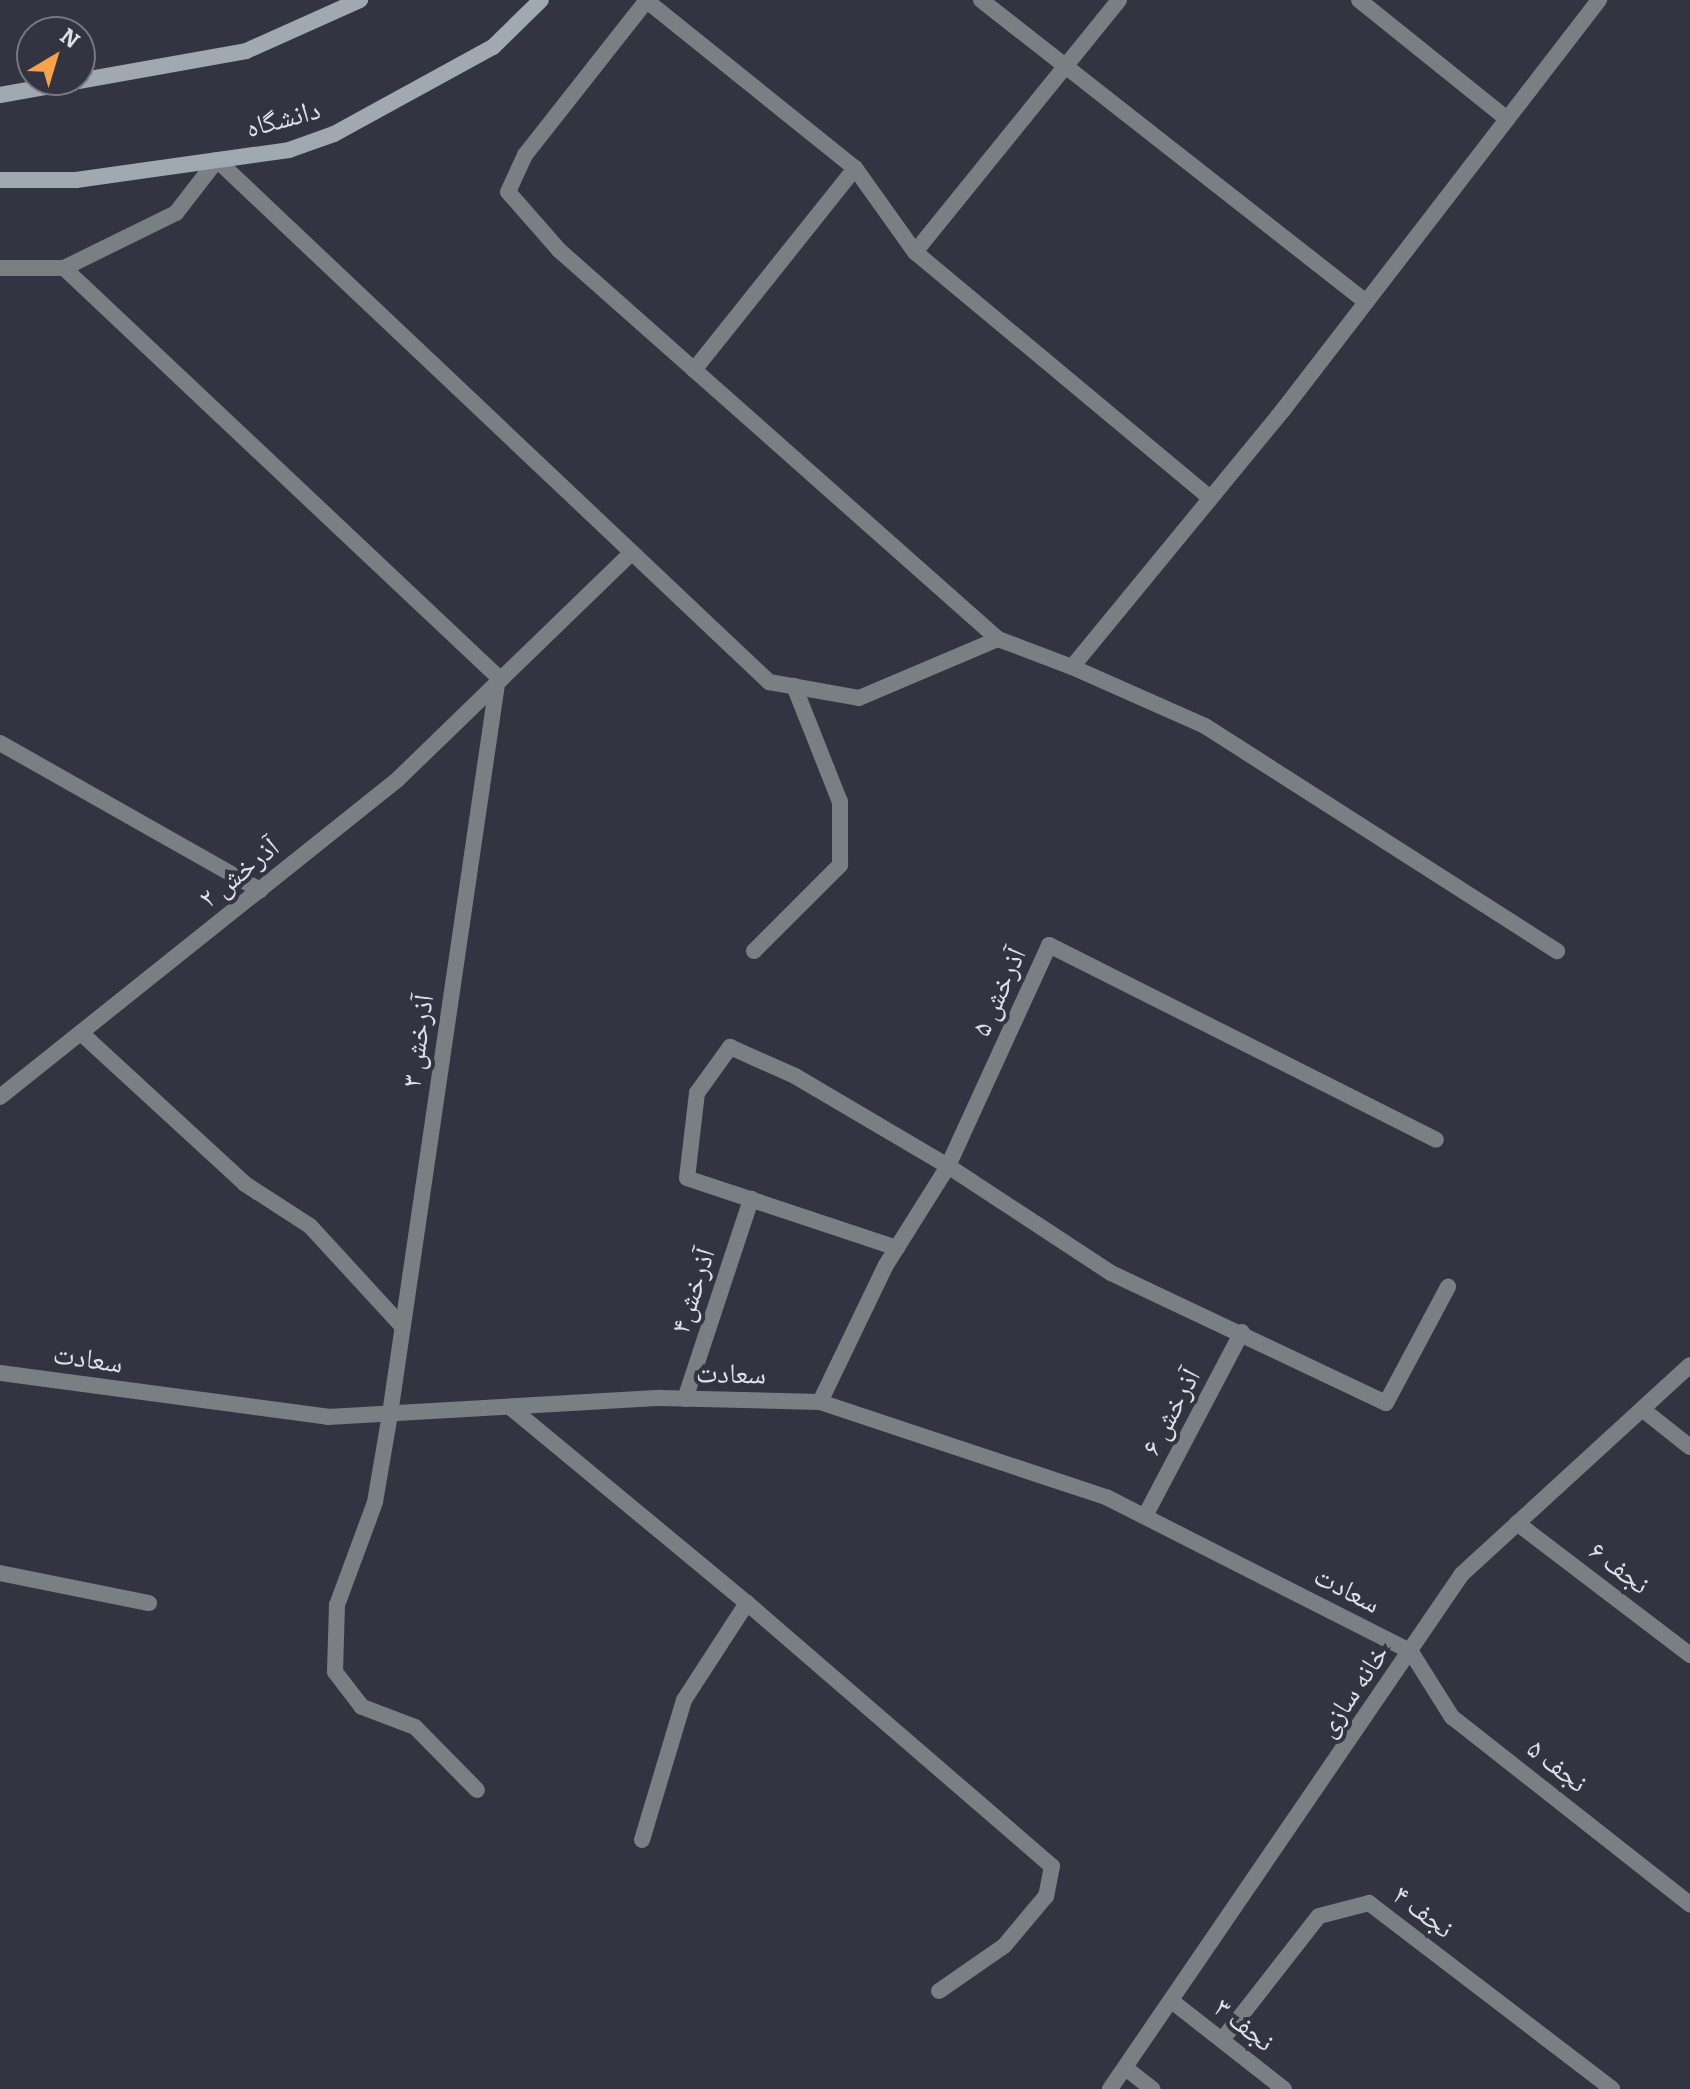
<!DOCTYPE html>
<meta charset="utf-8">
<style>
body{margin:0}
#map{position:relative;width:1690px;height:2089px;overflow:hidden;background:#333442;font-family:Bitter,"Noto Naskh Arabic",serif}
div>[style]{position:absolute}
.service>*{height:16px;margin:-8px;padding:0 8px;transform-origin:8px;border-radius:8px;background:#7a7f84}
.minor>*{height:16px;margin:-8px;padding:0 8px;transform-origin:8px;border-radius:8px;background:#7a7f84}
.tertiary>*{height:16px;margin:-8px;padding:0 8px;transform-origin:8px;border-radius:8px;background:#7a7f84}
.secondary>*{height:16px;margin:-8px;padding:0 8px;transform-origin:8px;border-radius:8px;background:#a0a8b1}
span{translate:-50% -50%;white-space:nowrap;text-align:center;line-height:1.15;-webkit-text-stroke:8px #333442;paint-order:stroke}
.street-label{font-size:28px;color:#dddee7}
.north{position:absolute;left:16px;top:16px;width:80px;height:80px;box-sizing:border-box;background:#333442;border:2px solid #777884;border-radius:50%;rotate:38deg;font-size:22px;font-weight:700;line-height:32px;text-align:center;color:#dddee7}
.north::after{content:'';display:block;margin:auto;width:28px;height:36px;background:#f8a14a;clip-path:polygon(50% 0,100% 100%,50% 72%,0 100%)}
</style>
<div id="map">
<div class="service">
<i style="left:694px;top:370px;width:258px;rotate:-51.4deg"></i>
<i style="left:1072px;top:667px;width:145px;rotate:23.9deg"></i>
<i style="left:1205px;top:726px;width:418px;rotate:32.6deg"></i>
<i style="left:0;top:743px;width:299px;rotate:29.5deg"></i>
<i style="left:754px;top:951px;width:122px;rotate:-45deg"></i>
<i style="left:840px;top:865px;width:63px;rotate:-90deg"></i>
<i style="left:840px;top:802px;width:125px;rotate:-111.6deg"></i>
<i style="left:81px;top:1033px;width:223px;rotate:42.6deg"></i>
<i style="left:245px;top:1184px;width:77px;rotate:32.9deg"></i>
<i style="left:310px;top:1226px;width:137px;rotate:47.4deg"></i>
<i style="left:897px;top:1248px;width:221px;rotate:-161.6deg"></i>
<i style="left:687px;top:1178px;width:86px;rotate:-83.3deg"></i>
<i style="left:697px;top:1093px;width:57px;rotate:-54.3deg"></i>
<i style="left:730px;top:1047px;width:71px;rotate:24deg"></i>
<i style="left:795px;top:1076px;width:178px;rotate:30.5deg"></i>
<i style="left:948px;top:1166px;width:195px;rotate:33.3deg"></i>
<i style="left:1111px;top:1273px;width:304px;rotate:25.3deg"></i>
<i style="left:1386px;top:1403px;width:132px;rotate:-61.9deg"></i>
<i style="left:685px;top:1399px;width:211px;rotate:-71.7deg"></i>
<i style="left:820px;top:1402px;width:152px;rotate:-64.3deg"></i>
<i style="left:886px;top:1265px;width:117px;rotate:-57.9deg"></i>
<i style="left:948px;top:1166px;width:243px;rotate:-65.4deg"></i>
<i style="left:1049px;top:945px;width:433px;rotate:26.7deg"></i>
<i style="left:510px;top:1407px;width:308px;rotate:39.6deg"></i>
<i style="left:747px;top:1603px;width:403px;rotate:40.8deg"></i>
<i style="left:1052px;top:1866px;width:31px;rotate:101deg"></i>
<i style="left:1046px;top:1896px;width:65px;rotate:130deg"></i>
<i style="left:1004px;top:1946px;width:79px;rotate:145.3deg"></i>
<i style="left:1642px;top:1409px;width:61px;rotate:38.4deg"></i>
<i style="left:1145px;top:1516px;width:208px;rotate:-62.2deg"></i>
<i style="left:1517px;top:1523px;width:218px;rotate:37.3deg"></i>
<i style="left:0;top:1573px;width:152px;rotate:11.4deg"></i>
<i style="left:1411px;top:1652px;width:77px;rotate:57.8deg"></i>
<i style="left:1452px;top:1717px;width:303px;rotate:38.2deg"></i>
<i style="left:477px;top:1790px;width:88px;rotate:-134.5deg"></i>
<i style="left:415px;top:1727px;width:57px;rotate:-159.3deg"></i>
<i style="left:362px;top:1707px;width:44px;rotate:-127.6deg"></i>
<i style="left:335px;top:1672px;width:67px;rotate:-88.3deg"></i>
<i style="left:337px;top:1605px;width:110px;rotate:-69.7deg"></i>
<i style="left:375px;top:1502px;width:89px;rotate:-80.3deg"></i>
<i style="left:390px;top:1414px;width:745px;rotate:-81.66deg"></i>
<i style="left:642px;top:1840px;width:146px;rotate:-73.3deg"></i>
<i style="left:684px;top:1700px;width:116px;rotate:-57deg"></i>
<i style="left:1222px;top:2040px;width:157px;rotate:-52deg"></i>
<i style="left:1319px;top:1916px;width:52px;rotate:-14.6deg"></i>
<i style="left:1369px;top:1903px;width:306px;rotate:37.4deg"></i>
</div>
<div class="minor">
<i style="left:981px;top:0;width:489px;rotate:38.1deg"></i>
<i style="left:1359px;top:0;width:190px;rotate:38.8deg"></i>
<i style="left:647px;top:1px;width:267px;rotate:38.8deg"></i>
<i style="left:855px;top:168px;width:103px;rotate:54.5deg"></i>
<i style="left:915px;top:252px;width:384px;rotate:39.8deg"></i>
<i style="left:915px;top:252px;width:324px;rotate:-51deg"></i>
<i style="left:0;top:268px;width:64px"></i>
<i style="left:64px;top:268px;width:596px;rotate:43.3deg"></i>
<i style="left:64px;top:268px;width:125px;rotate:-26.2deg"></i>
<i style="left:176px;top:213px;width:67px;rotate:-52.3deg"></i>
<i style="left:217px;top:160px;width:760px;rotate:43.4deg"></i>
<i style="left:769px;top:682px;width:91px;rotate:10.1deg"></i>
<i style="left:859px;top:698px;width:151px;rotate:-23deg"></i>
<i style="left:998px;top:639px;width:587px;rotate:-138.46deg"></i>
<i style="left:559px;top:250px;width:77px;rotate:-131.3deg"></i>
<i style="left:508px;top:192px;width:41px;rotate:-65.3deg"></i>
<i style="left:525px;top:155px;width:197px;rotate:-51.8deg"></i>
<i style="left:998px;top:639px;width:79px;rotate:20.7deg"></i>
<i style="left:1072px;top:667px;width:333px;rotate:-50.6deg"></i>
<i style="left:1283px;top:410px;width:518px;rotate:-52.38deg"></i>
<i style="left:0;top:1097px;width:508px;rotate:-38.61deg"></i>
<i style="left:397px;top:780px;width:327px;rotate:-44.1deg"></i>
<i style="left:1173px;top:2002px;width:141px;rotate:38.1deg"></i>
<i style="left:1128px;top:2070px;width:31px;rotate:38deg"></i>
</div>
<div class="tertiary">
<i style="left:0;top:1373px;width:331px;rotate:7.6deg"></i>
<i style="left:328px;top:1417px;width:333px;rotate:-3.3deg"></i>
<i style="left:660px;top:1398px;width:160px;rotate:1.4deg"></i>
<i style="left:820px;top:1402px;width:301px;rotate:18.4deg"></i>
<i style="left:1106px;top:1497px;width:342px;rotate:26.9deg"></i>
<i style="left:1110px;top:2089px;width:624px;rotate:-55.65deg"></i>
<i style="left:1462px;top:1574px;width:309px;rotate:-42.5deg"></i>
</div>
<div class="secondary">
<i style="left:0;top:95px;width:250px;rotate:-10.1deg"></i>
<i style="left:246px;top:51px;width:125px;rotate:-24.1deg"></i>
<i style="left:0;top:180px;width:76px"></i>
<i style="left:76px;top:180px;width:215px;rotate:-8deg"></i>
<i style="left:289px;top:150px;width:48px;rotate:-19.6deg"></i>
<i style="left:334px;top:134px;width:181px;rotate:-28.7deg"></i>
<i style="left:493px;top:47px;width:67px;rotate:-44.4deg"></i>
</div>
<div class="street-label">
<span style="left:283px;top:119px;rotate:-15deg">دانشگاه</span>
<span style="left:239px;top:873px;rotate:-39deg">آذرخش ۲</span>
<span style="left:999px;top:992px;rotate:-66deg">آذرخش ۵</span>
<span style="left:418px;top:1041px;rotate:-82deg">آذرخش ۳</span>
<span style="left:693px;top:1291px;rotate:-72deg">آذرخش۴</span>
<span style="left:88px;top:1359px;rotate:8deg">سعادت</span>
<span style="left:731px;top:1374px;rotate:1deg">سعادت</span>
<span style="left:1171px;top:1412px;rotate:-62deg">آذرخش ۶</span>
<span style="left:1619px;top:1568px;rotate:37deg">نجف ۶</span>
<span style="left:1347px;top:1590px;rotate:27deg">سعادت</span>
<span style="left:1353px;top:1691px;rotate:-56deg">خانه سازی</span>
<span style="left:1557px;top:1766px;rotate:38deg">نجف ۵</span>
<span style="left:1423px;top:1912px;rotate:37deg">نجف ۴</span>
<span style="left:1244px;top:2025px;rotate:38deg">نجف ۳</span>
</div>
<div class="north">N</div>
</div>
